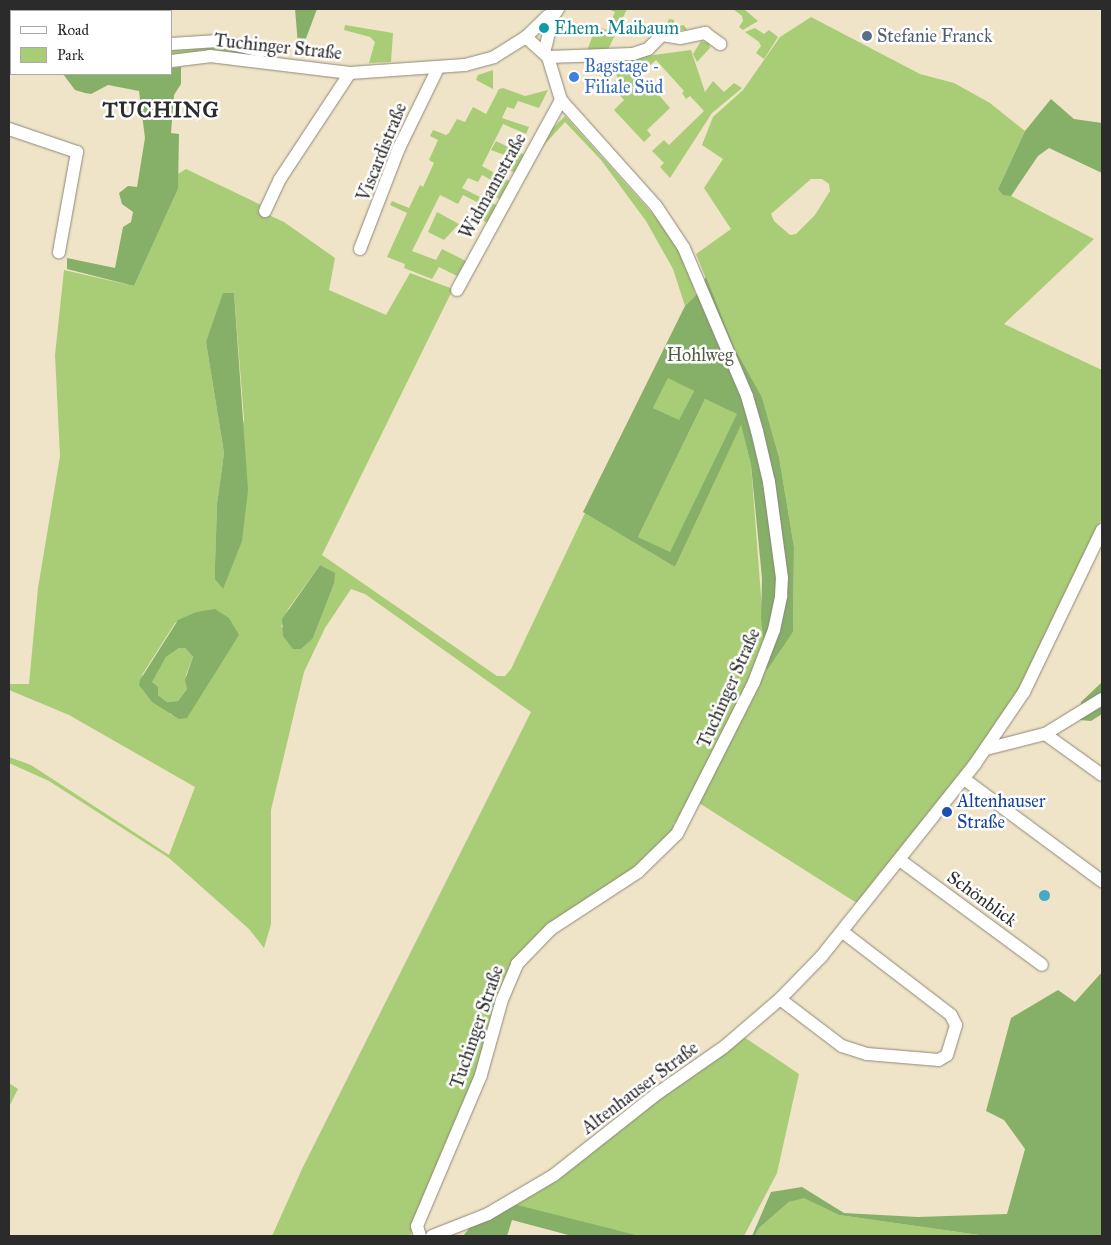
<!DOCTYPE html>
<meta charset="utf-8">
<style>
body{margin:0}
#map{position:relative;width:1111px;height:1245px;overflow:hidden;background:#efe4c7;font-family:"IM FELL Great Primer",serif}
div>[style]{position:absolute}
.green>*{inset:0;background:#a9cd77}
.forest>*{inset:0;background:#86b068}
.water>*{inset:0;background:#47a8c7}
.round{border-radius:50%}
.roads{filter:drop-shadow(0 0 1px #8d8879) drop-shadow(0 0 1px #8d8879)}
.minor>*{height:12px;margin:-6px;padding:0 6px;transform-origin:6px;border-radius:6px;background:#fff}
.dots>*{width:14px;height:14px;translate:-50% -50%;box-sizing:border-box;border:2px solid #fff;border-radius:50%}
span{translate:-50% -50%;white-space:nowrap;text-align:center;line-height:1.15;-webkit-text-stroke:5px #fff;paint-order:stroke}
.culture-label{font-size:18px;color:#0d838f}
.left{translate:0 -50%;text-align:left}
.service-label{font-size:18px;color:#4e5e75}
.street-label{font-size:18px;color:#2b2b2b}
.shop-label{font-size:18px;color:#366cbe}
.park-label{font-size:18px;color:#515c42}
.transit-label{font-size:18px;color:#164399}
.district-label{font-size:22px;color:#2b2b2b;font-weight:700;letter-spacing:1px}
.frame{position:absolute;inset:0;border:10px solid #2b2b2b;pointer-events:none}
.legend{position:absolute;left:10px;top:10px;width:162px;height:65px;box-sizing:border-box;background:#fff;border:1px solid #aaa;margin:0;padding:6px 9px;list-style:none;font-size:15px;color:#2b2b2b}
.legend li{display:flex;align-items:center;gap:10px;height:25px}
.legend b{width:25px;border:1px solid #aaa}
</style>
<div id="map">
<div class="green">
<i style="clip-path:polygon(608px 9px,627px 9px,607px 52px,586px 53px,593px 35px,597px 37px,601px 28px,607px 30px,615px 12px)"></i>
<i style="clip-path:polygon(733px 9px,744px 9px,758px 21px,743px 30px,739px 27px,743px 21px,742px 16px)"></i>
<i style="clip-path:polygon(evenodd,811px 17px,920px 74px,954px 83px,990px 103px,1025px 131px,998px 189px,1094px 239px,1004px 324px,1102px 370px,1102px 518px,1029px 675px,976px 754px,860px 905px,699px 803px,765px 664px,793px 632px,794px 547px,779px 457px,762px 397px,734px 347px,696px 254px,731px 229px,704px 188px,723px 159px,702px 145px,713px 117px,743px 90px,780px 37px,811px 17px,811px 179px,822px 179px,829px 184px,830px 191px,815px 215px,796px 234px,790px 235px,774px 221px,771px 214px,811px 179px)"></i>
<i style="clip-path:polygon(669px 19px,674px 20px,675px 27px,684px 25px,687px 30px,669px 29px,667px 23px)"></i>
<i style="clip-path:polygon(345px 25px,393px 33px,391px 62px,369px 63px,375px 42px,370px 37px,344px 30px)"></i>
<i style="clip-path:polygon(755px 28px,764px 34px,769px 30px,778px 37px,764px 59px,756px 53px,761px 46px,759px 42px,745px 32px)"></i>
<i style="clip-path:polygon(701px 41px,709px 43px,710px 48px,697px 62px,693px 54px)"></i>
<i style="clip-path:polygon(199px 42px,260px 53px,266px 58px,192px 52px,171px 56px,171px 48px)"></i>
<i style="clip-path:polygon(691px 50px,705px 92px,713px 81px,724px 92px,734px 83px,742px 88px,712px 113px,670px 178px,660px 167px,664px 163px,652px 151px,664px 140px,669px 145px,704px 111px,690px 96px,686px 99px,682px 93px,684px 91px,656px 60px,641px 74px,670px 108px,647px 130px,651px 135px,644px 142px,614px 110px,624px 100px,611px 85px,618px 78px,609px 61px)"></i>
<i style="clip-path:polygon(493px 70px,493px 89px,476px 80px,478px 75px)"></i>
<i style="clip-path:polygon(503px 88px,525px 96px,548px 90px,539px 108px,518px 101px,514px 109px,507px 107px,502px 118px,529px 127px,526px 134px,503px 124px,482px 166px,511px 182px,501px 200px,494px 196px,499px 184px,482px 175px,478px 182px,468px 178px,462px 188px,498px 206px,488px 223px,480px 219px,485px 206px,463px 195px,458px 204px,440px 195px,412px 251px,436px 260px,442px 249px,466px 261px,457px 276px,439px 267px,432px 279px,404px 268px,405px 264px,387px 257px,407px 213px,390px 205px,392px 201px,409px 208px,420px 185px,423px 187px,434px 163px,429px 160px,438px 140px,430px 136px,433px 130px,446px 135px,449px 133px,457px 119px,465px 122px,473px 107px,486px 114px,499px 89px)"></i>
<i style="clip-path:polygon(565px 116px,669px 232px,685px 261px,696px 295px,685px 306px,673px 269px,646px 221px,601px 160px,565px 122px,543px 146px,467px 282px,544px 137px)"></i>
<i style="clip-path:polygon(496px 141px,525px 155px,515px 173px,507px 169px,513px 158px,491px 150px)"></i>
<i style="clip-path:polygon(evenodd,186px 169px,261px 205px,258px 210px,284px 222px,335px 258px,329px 290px,386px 315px,410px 273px,453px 289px,322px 555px,497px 676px,505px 676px,511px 669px,585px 513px,675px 567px,741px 424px,751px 465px,765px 649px,681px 819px,673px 824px,678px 828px,665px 846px,531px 943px,410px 1236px,272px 1236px,302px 1169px,531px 712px,365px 594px,351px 589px,325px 628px,304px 672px,271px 810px,271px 924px,264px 948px,249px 929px,169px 858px,49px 781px,9px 763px,9px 757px,31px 765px,169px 855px,195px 787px,69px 715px,9px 690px,9px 684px,29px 684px,38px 588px,60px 456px,55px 355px,64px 270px,134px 286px,178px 189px,178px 174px,186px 169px,234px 293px,244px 419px,215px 565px,217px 504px,224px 453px,206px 342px,234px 293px,186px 169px,320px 565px,334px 584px,313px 638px,281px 627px,288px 609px,320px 565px,186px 169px,196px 612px,239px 635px,171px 715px,142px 675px,175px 623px,196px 612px)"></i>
<i style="clip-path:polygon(437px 212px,459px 224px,444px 240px,428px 232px)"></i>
<i style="clip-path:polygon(668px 377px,694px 391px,679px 421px,653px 408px)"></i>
<i style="clip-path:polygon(705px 399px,738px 414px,670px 553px,638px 537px)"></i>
<i style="clip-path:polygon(179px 648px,185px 648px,193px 657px,186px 675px,187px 689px,178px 701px,167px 702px,158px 695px,151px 682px,166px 657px)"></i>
<i style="clip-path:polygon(744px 1037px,799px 1074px,777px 1173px,744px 1236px,640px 1236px,513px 1206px)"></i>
<i style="clip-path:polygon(9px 1083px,18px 1089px,9px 1107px)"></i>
<i style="clip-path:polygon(804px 1197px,839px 1215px,986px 1236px,755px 1236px,759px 1228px,789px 1202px)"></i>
</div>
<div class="forest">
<i style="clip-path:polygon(295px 9px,317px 9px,299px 57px)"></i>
<i style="clip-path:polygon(181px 67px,181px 84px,174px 95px,171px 133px,179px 134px,178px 189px,134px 286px,67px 269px,67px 258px,115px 268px,123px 227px,131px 222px,133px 212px,122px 204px,119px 193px,128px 186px,137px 187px,145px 138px,139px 91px,108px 85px,91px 94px,85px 93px,75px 90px,63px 74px,54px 74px,171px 74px,171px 68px)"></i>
<i style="clip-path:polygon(1051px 99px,1074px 119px,1102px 123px,1102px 173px,1049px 148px,1038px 156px,1011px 196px,1003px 195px,998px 189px,1025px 131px)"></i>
<i style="clip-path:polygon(evenodd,706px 277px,734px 347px,762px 397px,779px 457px,794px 547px,793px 632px,767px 670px,761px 618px,762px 578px,751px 465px,741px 425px,675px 567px,583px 512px,685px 306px,696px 295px,706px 277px,668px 378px,694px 391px,679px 420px,653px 408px,668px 378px,706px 277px,705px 399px,737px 414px,670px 552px,638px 537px,705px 399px)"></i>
<i style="clip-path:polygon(223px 293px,234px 293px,248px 490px,242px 541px,223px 589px,215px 579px,215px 565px,217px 504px,224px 453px,206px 342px)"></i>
<i style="clip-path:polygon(320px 565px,335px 573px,334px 584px,313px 638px,301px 649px,293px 649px,283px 636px,282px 619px)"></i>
<i style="clip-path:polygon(evenodd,215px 609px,229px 618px,239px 635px,187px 718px,179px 719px,152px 702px,139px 685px,140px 680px,178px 620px,196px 612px,215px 609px,179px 648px,185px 648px,193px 657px,185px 680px,187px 689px,178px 701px,167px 702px,158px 695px,158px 687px,152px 682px,166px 657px,179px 648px)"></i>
<i style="clip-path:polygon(1102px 682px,1102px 714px,1091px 721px,1080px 720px,1081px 702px)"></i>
<i style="clip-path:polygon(1102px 972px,1102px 1236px,986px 1236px,839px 1215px,804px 1198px,789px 1202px,759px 1228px,755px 1236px,752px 1236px,771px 1192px,802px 1187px,844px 1213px,918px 1217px,1007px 1214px,1025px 1149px,1004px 1120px,986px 1111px,1011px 1018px,1058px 990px,1075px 1002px)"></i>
<i style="clip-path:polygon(517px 1205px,640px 1236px,572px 1236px,512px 1220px,507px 1236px,463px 1236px,472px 1225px,508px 1206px)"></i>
</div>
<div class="water">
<i class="round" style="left:1038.5px;top:889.5px;width:11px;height:11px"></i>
</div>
<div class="roads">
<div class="minor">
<i style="left:171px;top:44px;width:47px;rotate:-3.7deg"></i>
<i style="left:218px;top:41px;width:45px;rotate:12.8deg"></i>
<i style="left:544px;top:53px;width:38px;rotate:-76deg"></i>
<i style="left:553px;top:16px;width:9px;rotate:-54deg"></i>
<i style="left:548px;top:57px;width:85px;rotate:-2deg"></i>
<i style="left:633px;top:54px;width:16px;rotate:-18deg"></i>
<i style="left:648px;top:49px;width:20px;rotate:-45deg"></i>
<i style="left:662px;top:35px;width:19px;rotate:9deg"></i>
<i style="left:681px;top:38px;width:25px;rotate:-12deg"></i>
<i style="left:705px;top:33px;width:19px;rotate:36deg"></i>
<i style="left:171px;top:61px;width:39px;rotate:-7deg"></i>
<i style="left:210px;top:56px;width:141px;rotate:6.9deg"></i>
<i style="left:350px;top:73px;width:115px;rotate:-4deg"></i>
<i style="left:465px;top:65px;width:30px;rotate:-15deg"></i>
<i style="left:494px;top:57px;width:38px;rotate:-32deg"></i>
<i style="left:526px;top:37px;width:30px;rotate:-44deg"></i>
<i style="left:548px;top:16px;width:5px"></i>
<i style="left:9px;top:63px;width:2px"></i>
<i style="left:9px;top:129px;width:72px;rotate:18.7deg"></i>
<i style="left:77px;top:152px;width:102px;rotate:100.2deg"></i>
<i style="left:265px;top:211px;width:35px;rotate:-65deg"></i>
<i style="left:280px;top:179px;width:127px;rotate:-56.6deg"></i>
<i style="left:360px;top:249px;width:108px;rotate:-68.9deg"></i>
<i style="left:399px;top:148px;width:89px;rotate:-64deg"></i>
<i style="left:457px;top:290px;width:217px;rotate:-61.3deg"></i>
<i style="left:1045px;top:734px;width:70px;rotate:35.7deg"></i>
<i style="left:986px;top:749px;width:61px;rotate:-14.3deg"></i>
<i style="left:1045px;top:734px;width:67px;rotate:-31.6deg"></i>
<i style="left:964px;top:779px;width:172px;rotate:36.5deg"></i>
<i style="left:901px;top:861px;width:175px;rotate:36.4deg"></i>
<i style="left:780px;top:999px;width:78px;rotate:37.2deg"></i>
<i style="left:842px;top:1046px;width:26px;rotate:18deg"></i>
<i style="left:867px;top:1054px;width:72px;rotate:4.8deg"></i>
<i style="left:939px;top:1060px;width:9px;rotate:-32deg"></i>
<i style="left:947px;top:1055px;width:31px;rotate:-73deg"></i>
<i style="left:956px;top:1025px;width:11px;rotate:-117deg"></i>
<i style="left:951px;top:1015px;width:136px;rotate:-142.5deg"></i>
<i style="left:420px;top:1236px;width:10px;rotate:-107deg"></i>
<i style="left:417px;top:1226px;width:164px;rotate:-67deg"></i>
<i style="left:481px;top:1075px;width:78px;rotate:-74.4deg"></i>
<i style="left:502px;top:1000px;width:39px;rotate:-67deg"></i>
<i style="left:517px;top:964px;width:49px;rotate:-45.8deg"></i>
<i style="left:551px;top:929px;width:104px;rotate:-33.2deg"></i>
<i style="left:638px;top:872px;width:54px;rotate:-44.3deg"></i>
<i style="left:677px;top:834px;width:170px;rotate:-63.1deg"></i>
<i style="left:754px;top:682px;width:56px;rotate:-69deg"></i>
<i style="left:774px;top:630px;width:35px;rotate:-78deg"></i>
<i style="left:781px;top:596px;width:18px;rotate:-87deg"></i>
<i style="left:782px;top:578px;width:97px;rotate:-97.7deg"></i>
<i style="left:769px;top:482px;width:52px;rotate:-103.2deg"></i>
<i style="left:757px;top:431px;width:36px;rotate:-106deg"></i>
<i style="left:747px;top:396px;width:161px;rotate:-113.1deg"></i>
<i style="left:684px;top:248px;width:50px;rotate:-123.7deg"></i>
<i style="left:656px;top:206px;width:142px;rotate:-131.9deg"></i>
<i style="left:561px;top:100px;width:45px;rotate:-106.8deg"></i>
<i style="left:548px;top:57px;width:30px;rotate:-138deg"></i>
<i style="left:432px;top:1236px;width:60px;rotate:-21.4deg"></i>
<i style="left:488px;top:1214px;width:77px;rotate:-30.6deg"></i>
<i style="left:554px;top:1175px;width:132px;rotate:-38.3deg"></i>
<i style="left:658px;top:1093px;width:80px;rotate:-34.9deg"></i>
<i style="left:724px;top:1047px;width:74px;rotate:-40.6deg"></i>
<i style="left:780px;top:999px;width:59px;rotate:-45.7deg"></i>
<i style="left:821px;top:957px;width:247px;rotate:-51.4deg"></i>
<i style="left:975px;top:764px;width:87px;rotate:-55.8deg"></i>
<i style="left:1024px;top:692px;width:180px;rotate:-64.3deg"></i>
</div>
</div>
<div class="dots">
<i style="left:544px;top:28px;background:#0f9aa8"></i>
<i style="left:867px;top:36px;background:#5c6f8a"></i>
<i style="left:574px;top:77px;background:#3f7fe0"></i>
<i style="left:947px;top:812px;background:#1a4fb4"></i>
</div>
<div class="culture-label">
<span class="left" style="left:554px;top:28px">Ehem. Maibaum</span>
</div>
<div class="service-label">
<span class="left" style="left:877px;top:36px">Stefanie Franck</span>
</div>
<div class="street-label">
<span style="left:278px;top:47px;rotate:6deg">Tuchinger Straße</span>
<span style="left:382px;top:152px;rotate:-68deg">Viscardistraße</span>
<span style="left:493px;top:186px;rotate:-61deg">Widmannstraße</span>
<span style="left:729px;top:688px;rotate:-66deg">Tuchinger Straße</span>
<span style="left:982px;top:899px;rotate:36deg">Schönblick</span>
<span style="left:477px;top:1027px;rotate:-71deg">Tuchinger Straße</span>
<span style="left:640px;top:1088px;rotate:-37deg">Altenhauser Straße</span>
</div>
<div class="shop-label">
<span class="left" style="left:584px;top:77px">Bagstage -<br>Filiale Süd</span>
</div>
<div class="park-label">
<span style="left:700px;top:355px">Hohlweg</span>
</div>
<div class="transit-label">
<span class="left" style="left:957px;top:812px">Altenhauser<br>Straße</span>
</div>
<div class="district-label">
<span style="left:161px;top:110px">TUCHING</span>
</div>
<div class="frame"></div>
<ul class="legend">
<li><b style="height:6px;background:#fff"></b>Road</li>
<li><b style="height:14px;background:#a9cd77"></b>Park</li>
</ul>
</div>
